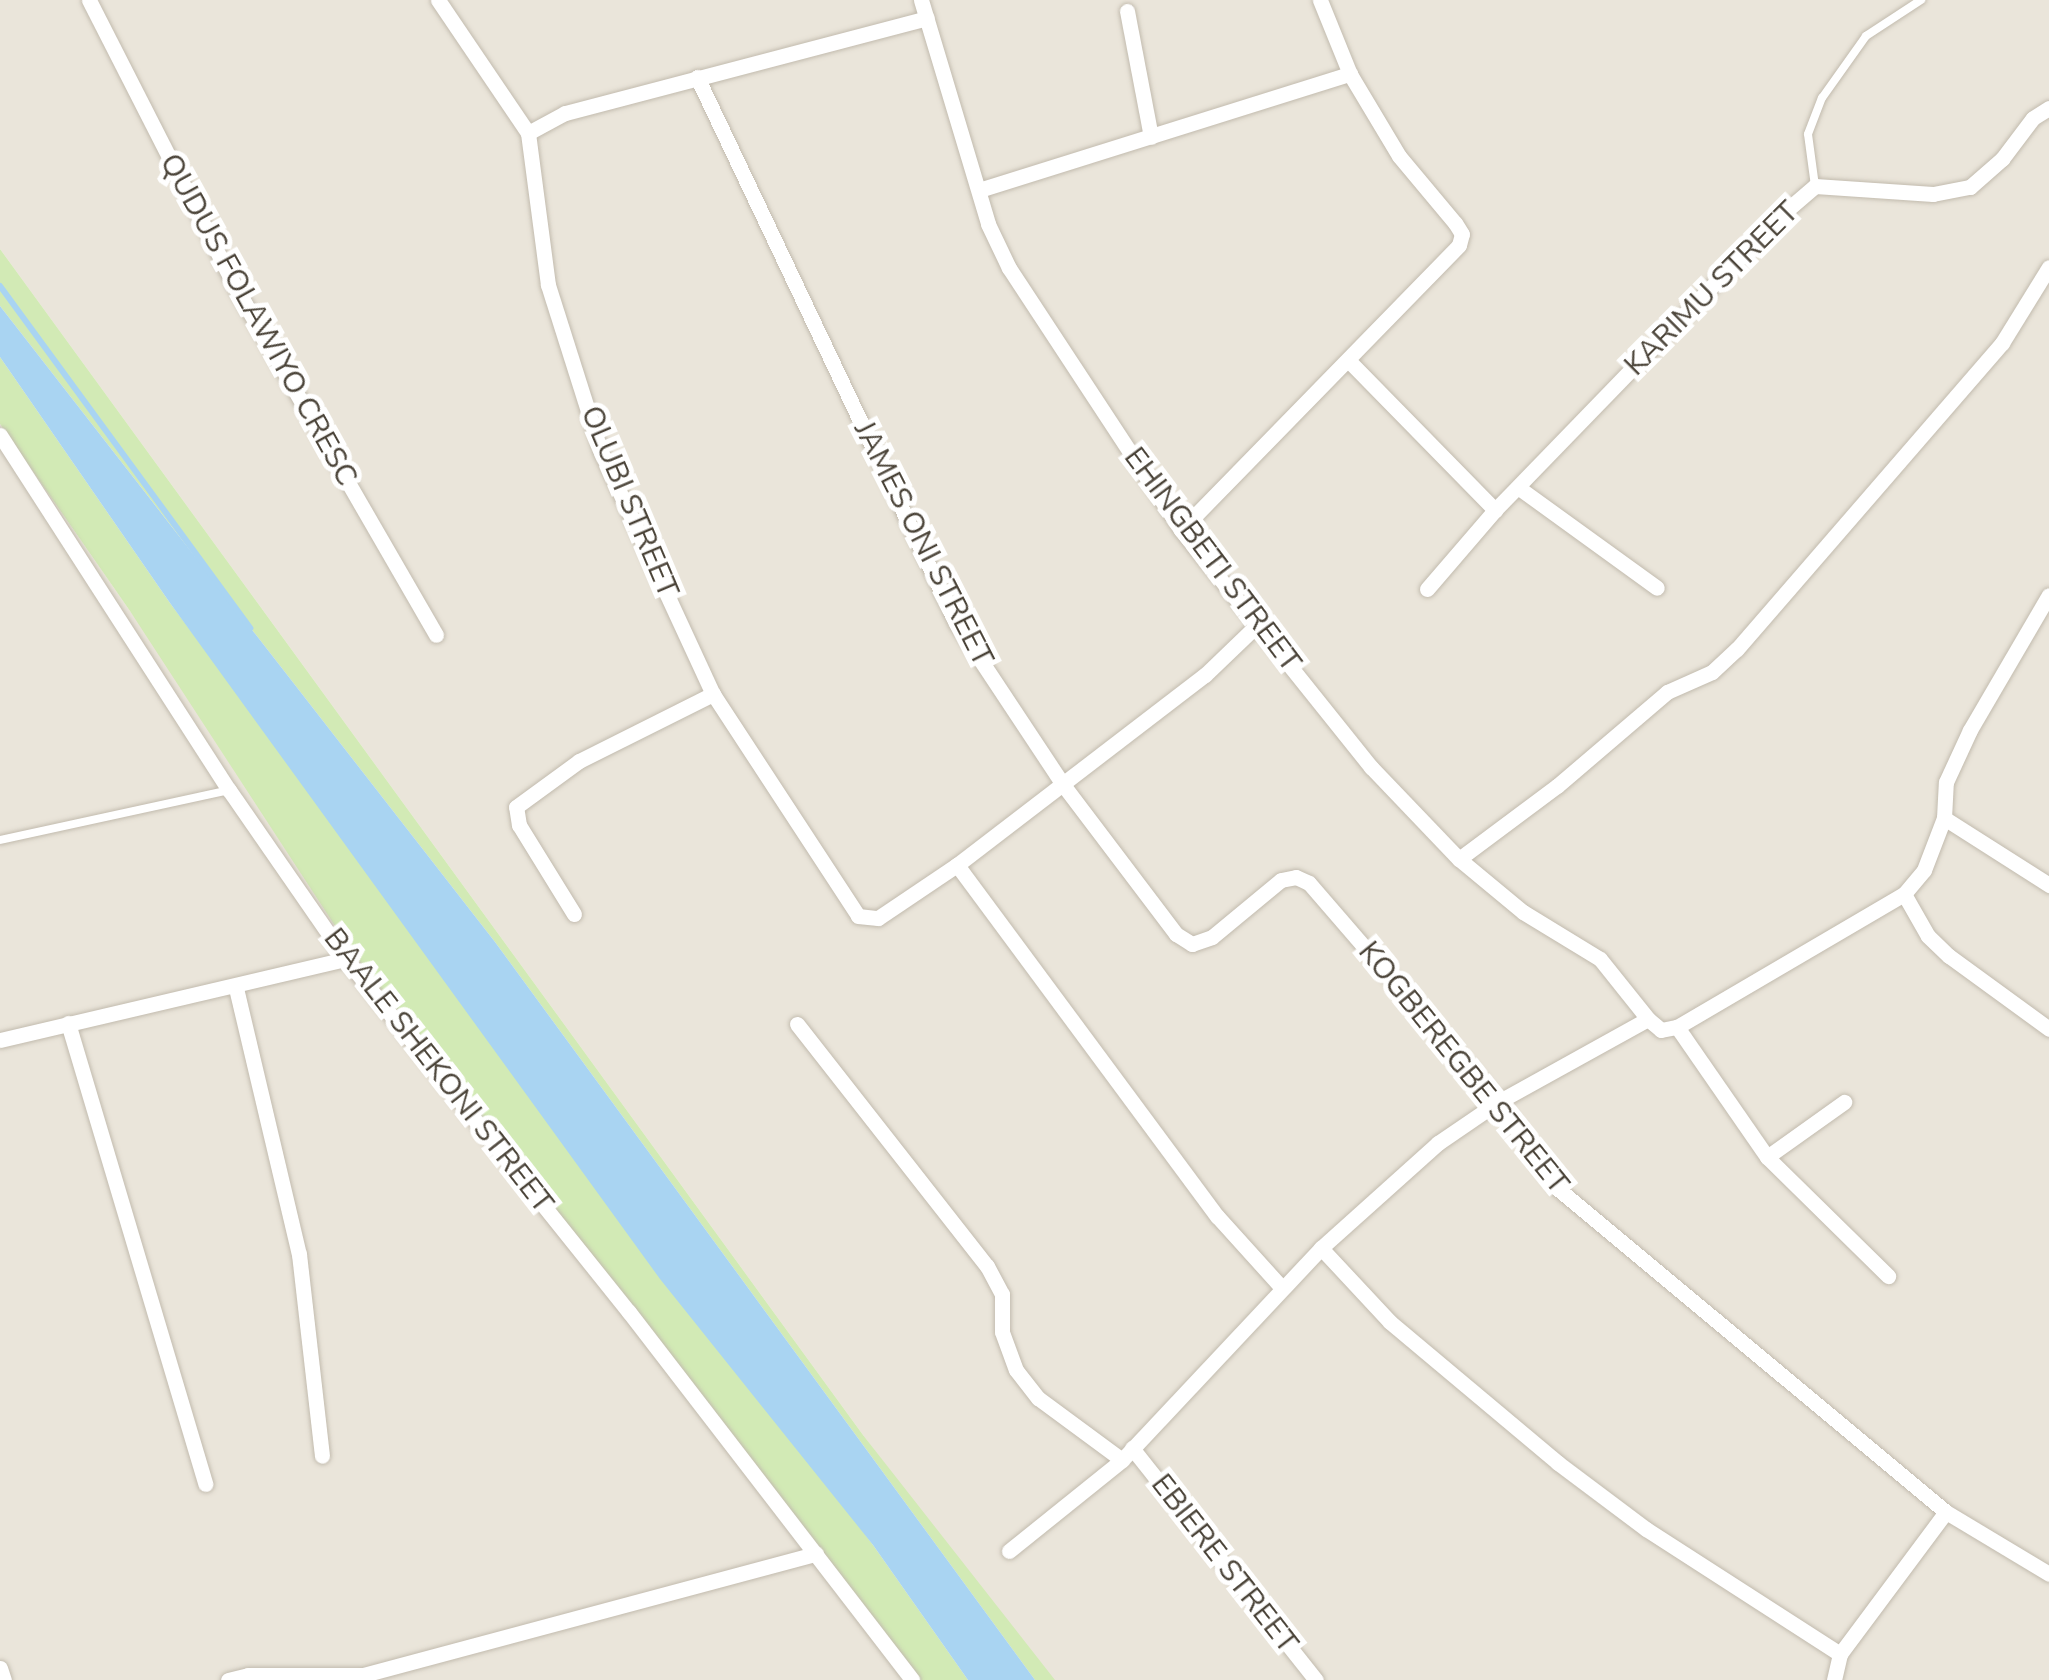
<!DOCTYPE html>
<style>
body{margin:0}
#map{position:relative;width:2049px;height:1680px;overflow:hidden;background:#f6f3ec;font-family:"Nunito Sans",sans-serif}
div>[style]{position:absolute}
.residential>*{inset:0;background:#eae5da}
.green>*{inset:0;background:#d2eab5}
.water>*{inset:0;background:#a9d4f2}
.stream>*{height:6px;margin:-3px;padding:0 3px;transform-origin:3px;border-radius:3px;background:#a9d4f2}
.roads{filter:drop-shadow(0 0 2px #c2bbae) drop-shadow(0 0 2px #c2bbae)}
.lane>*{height:8px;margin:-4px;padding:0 4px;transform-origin:4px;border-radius:4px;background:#fff}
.street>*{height:15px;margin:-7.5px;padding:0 7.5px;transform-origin:7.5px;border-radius:7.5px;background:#fff}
span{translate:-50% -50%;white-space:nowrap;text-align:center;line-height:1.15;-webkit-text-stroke:10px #fff;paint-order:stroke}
.street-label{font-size:30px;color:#4b4439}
</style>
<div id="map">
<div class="residential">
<i style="clip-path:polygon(0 0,2049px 0,2049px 1680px,1049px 1680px,863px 1435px,0 249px)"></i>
<i style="clip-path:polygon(0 424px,130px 611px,907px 1680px,0 1680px)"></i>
</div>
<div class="green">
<i style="clip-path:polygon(0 249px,863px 1435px,1055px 1680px,1035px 1680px,495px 942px,0 306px)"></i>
<i style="clip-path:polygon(0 357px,170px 603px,873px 1545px,968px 1680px,907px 1680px,823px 1560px,352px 952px,130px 611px,0 424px)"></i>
</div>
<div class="water">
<i style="clip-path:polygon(0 306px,495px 942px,1035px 1680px,968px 1680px,873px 1545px,660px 1279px,170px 603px,0 357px)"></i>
</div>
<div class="stream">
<i style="left:0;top:286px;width:424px;rotate:53.8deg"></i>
</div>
<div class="roads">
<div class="lane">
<i style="left:1815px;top:186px;width:52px;rotate:-97.7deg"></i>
<i style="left:1808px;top:134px;width:39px;rotate:-69deg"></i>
<i style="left:1822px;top:98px;width:76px;rotate:-54.6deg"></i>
<i style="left:1866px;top:36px;width:66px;rotate:-33.2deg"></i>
<i style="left:0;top:840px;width:234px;rotate:-12.3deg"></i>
</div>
<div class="street">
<i style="left:89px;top:0;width:320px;rotate:63deg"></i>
<i style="left:234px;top:285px;width:404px;rotate:60deg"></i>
<i style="left:438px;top:0;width:161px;rotate:55.9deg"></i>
<i style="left:528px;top:133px;width:153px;rotate:82.5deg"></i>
<i style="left:548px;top:285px;width:175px;rotate:72.4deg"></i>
<i style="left:601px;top:452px;width:267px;rotate:65.2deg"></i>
<i style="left:713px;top:694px;width:265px;rotate:56.8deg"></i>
<i style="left:858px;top:916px;width:20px;rotate:6deg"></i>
<i style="left:878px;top:918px;width:95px;rotate:-33.9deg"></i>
<i style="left:957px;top:865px;width:312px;rotate:-37.5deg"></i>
<i style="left:1205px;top:675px;width:74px;rotate:-43.9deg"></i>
<i style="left:921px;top:0;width:234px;rotate:73.3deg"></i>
<i style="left:988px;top:224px;width:49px;rotate:64.5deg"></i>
<i style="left:1009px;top:268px;width:313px;rotate:56.7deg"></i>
<i style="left:1181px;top:530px;width:304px;rotate:51.3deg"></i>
<i style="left:1371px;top:767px;width:127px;rotate:46.3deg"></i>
<i style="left:1459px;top:859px;width:83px;rotate:39.6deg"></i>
<i style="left:1523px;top:912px;width:90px;rotate:31.4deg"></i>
<i style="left:1600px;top:959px;width:77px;rotate:51.3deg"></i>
<i style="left:1127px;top:11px;width:128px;rotate:79.2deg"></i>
<i style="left:697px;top:77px;width:604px;rotate:64.62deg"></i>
<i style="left:956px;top:623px;width:196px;rotate:56.5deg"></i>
<i style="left:1064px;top:786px;width:186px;rotate:52.9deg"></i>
<i style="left:1176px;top:934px;width:19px;rotate:32deg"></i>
<i style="left:1192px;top:944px;width:21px;rotate:-19deg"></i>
<i style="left:1212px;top:937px;width:89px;rotate:-39.6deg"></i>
<i style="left:1281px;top:880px;width:15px;rotate:-11deg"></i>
<i style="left:1296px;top:877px;width:14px;rotate:25deg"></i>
<i style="left:1309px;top:883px;width:289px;rotate:49.2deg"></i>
<i style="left:1498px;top:1102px;width:104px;rotate:55.5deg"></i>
<i style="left:1557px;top:1188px;width:506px;rotate:39.79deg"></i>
<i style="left:1946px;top:1512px;width:120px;rotate:31deg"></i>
<i style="left:528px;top:133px;width:42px;rotate:-28.4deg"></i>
<i style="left:565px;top:113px;width:374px;rotate:-14.7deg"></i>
<i style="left:979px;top:190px;width:389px;rotate:-17.4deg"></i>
<i style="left:1349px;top:361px;width:209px;rotate:45.6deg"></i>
<i style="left:0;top:435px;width:422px;rotate:57.2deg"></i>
<i style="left:229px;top:790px;width:206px;rotate:55.3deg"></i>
<i style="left:346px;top:959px;width:452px;rotate:51.3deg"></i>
<i style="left:629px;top:1312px;width:464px;rotate:52.4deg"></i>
<i style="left:1519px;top:488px;width:170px;rotate:35.9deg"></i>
<i style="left:1181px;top:530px;width:398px;rotate:-45.7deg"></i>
<i style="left:1459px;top:245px;width:11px;rotate:-75deg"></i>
<i style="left:1462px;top:234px;width:13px;rotate:-122deg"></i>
<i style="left:1455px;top:223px;width:87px;rotate:-129.9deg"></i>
<i style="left:1399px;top:156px;width:96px;rotate:-120.9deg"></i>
<i style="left:1350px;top:74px;width:80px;rotate:-112.1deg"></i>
<i style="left:1427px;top:589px;width:104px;rotate:-49.3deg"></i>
<i style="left:1495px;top:510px;width:409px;rotate:-45.9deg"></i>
<i style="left:1780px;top:216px;width:46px;rotate:-40.6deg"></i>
<i style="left:1815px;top:186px;width:118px;rotate:3.9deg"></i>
<i style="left:1933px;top:194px;width:38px;rotate:-11deg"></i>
<i style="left:1970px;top:187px;width:43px;rotate:-41.2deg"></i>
<i style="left:2002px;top:159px;width:51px;rotate:-52.9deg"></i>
<i style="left:2033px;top:118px;width:19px;rotate:-32deg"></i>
<i style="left:1944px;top:818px;width:125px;rotate:32.5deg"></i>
<i style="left:1459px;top:859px;width:122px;rotate:-36.7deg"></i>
<i style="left:1557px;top:786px;width:145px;rotate:-40.5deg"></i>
<i style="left:1667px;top:692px;width:49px;rotate:-24deg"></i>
<i style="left:1712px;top:672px;width:34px;rotate:-43deg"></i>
<i style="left:1737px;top:649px;width:405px;rotate:-49.1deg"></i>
<i style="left:2002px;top:343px;width:89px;rotate:-58.3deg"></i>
<i style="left:957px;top:865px;width:437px;rotate:53.5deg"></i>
<i style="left:1217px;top:1216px;width:97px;rotate:47.9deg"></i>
<i style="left:1904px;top:894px;width:48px;rotate:60.3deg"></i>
<i style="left:1928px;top:936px;width:29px;rotate:44deg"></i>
<i style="left:1949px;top:956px;width:124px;rotate:36.1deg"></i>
<i style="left:574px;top:914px;width:105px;rotate:-121.7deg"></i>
<i style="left:519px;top:825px;width:18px;rotate:-99deg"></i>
<i style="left:516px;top:807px;width:78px;rotate:-36.1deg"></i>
<i style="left:579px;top:761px;width:150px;rotate:-26.6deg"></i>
<i style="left:236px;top:988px;width:273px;rotate:76.7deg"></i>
<i style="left:299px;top:1254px;width:203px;rotate:83.5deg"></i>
<i style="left:68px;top:1023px;width:481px;rotate:73.4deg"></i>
<i style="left:797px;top:1024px;width:308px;rotate:51.9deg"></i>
<i style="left:987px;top:1266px;width:32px;rotate:62deg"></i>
<i style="left:1002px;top:1294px;width:38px;rotate:90deg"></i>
<i style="left:1002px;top:1332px;width:40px;rotate:69.8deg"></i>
<i style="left:1016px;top:1370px;width:36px;rotate:52deg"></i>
<i style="left:1038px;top:1398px;width:104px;rotate:36.4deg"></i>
<i style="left:1677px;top:1027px;width:158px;rotate:55.3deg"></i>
<i style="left:1767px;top:1157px;width:170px;rotate:44.5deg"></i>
<i style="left:0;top:1040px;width:355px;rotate:-13.2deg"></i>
<i style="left:1767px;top:1157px;width:95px;rotate:-35.5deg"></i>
<i style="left:1321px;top:1248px;width:101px;rotate:47deg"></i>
<i style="left:1390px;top:1322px;width:219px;rotate:40deg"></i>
<i style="left:1558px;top:1463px;width:110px;rotate:36.9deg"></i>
<i style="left:1646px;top:1529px;width:231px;rotate:32.8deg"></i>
<i style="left:1840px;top:1654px;width:27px;rotate:103deg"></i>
<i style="left:1132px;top:1448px;width:296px;rotate:51.6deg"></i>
<i style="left:1009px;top:1551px;width:145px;rotate:-38.8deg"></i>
<i style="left:1122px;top:1460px;width:291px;rotate:-46.8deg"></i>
<i style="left:1321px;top:1248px;width:157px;rotate:-41.9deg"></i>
<i style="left:1438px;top:1143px;width:73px;rotate:-34.3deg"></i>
<i style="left:1498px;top:1102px;width:171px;rotate:-29deg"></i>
<i style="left:1648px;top:1019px;width:17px;rotate:40deg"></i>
<i style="left:1661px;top:1030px;width:16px;rotate:-11deg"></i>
<i style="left:1677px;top:1027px;width:263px;rotate:-30.4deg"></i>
<i style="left:1904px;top:894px;width:31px;rotate:-50deg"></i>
<i style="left:1924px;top:870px;width:56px;rotate:-69deg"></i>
<i style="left:1944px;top:818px;width:36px;rotate:-87deg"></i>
<i style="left:1946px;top:782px;width:57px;rotate:-65.2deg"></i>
<i style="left:1970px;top:730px;width:156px;rotate:-59.7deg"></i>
<i style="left:1840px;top:1654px;width:177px;rotate:-53.3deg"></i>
<i style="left:0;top:1668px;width:13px;rotate:72deg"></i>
<i style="left:228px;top:1680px;width:21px;rotate:-14deg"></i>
<i style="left:248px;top:1675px;width:115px"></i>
<i style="left:363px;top:1675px;width:469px;rotate:-15deg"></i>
</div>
</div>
<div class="street-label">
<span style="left:1712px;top:289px;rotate:-45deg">KARIMU STREET</span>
<span style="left:258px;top:320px;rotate:61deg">QUDUS FOLAWIYO CRESC</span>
<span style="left:629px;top:502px;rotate:67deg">OLUBI STREET</span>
<span style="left:923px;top:544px;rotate:63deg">JAMES ONI STREET</span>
<span style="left:1212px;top:560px;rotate:53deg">EHINGBETI STREET</span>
<span style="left:1463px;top:1068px;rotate:51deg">KOGBEREGBE STREET</span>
<span style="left:438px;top:1071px;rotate:52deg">BAALE SHEKONI STREET</span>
<span style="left:1224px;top:1564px;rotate:52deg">EBIERE STREET</span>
</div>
</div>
